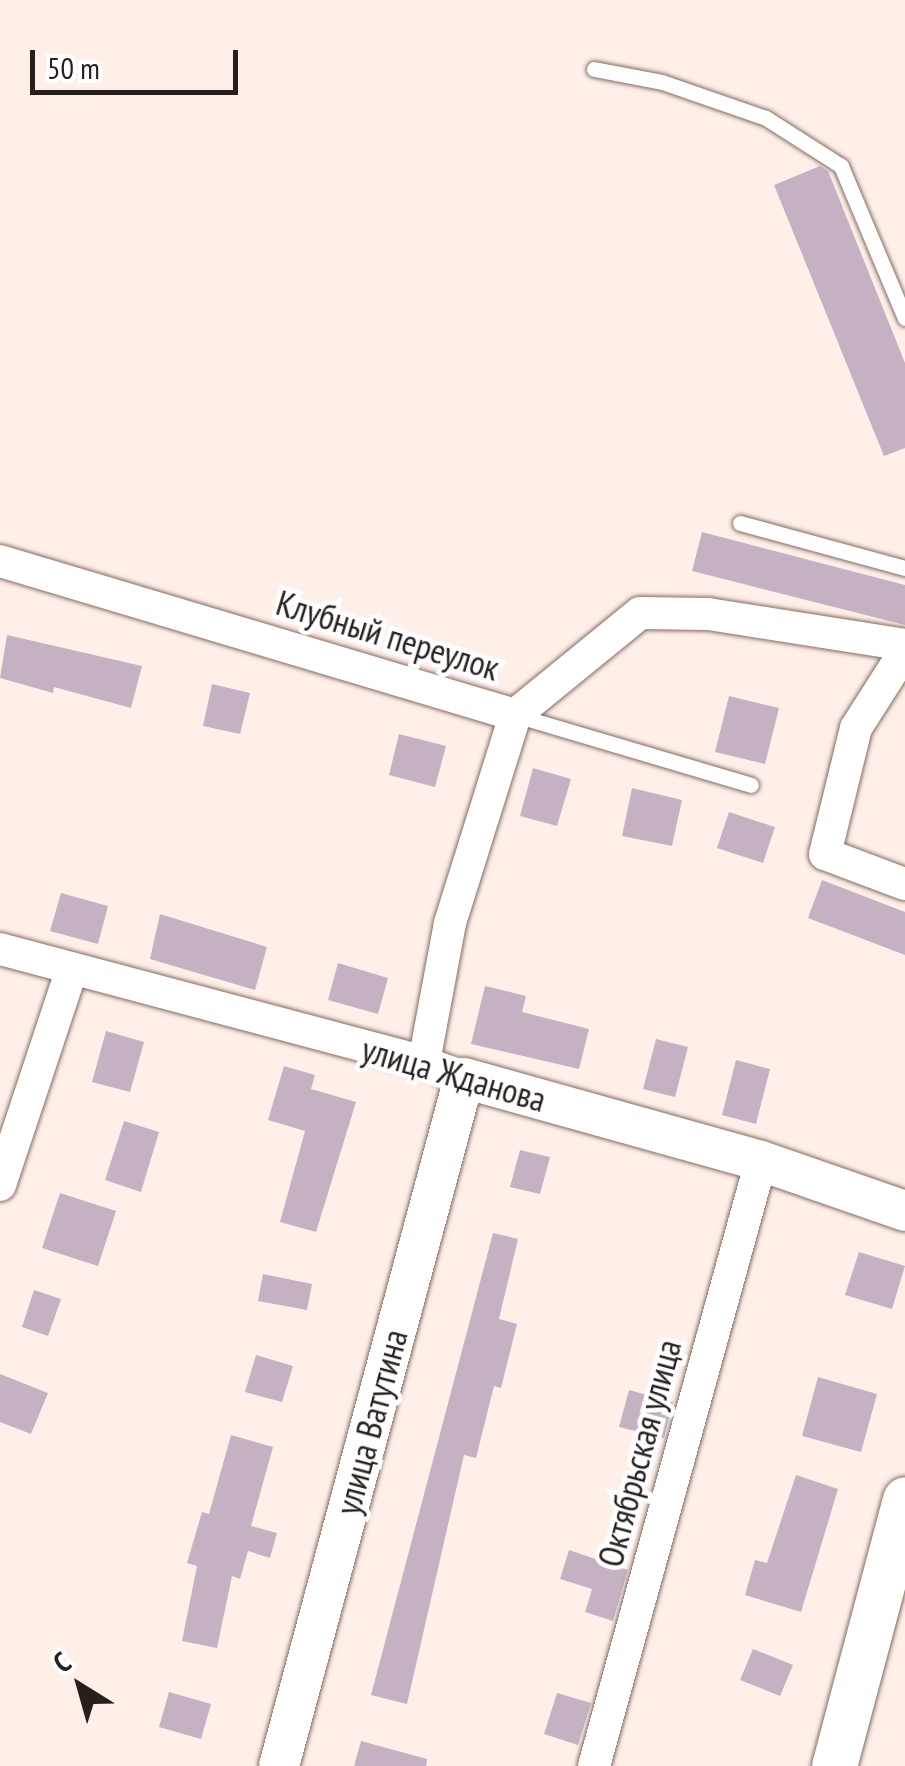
<!DOCTYPE html>
<meta charset="utf-8">
<style>
body{margin:0}
#map{position:relative;width:905px;height:1766px;overflow:hidden;background:#ffefe9;font-family:"PT Sans Narrow",sans-serif}
div>[style]{position:absolute}
.building>*{inset:0;background:#c4b2c3}
.roads{filter:drop-shadow(0 0 2px #826c62) drop-shadow(0 0 2px #826c62)}
.service>*{height:15px;margin:-7.5px;padding:0 7.5px;transform-origin:7.5px;border-radius:7.5px;background:#fff}
.minor>*{height:32px;margin:-16px;padding:0 16px;transform-origin:16px;border-radius:16px;background:#fff}
.tertiary>*{height:40px;margin:-20px;padding:0 20px;transform-origin:20px;border-radius:20px;background:#fff}
.secondary>*{height:45px;margin:-22.5px;padding:0 22.5px;transform-origin:22.5px;border-radius:22.5px;background:#fff}
span{translate:-50% -50%;white-space:nowrap;text-align:center;line-height:1.15;-webkit-text-stroke:9px #fff;paint-order:stroke}
.street-label{font-size:35px;color:#271f1b}
.north{position:absolute;left:30px;top:1636px;width:100px;height:100px;-webkit-text-stroke:8px #fff;paint-order:stroke;rotate:323deg;font-size:28px;font-weight:700;line-height:40px;text-align:center;color:#271f1b}
.north::after{content:'';display:block;margin:auto;width:35px;height:45px;background:#271f1b;clip-path:polygon(50% 0,100% 100%,50% 72%,0 100%)}
.scale{position:absolute;left:30px;top:50px;width:208px;height:45px;box-sizing:border-box;border:5px solid #271f1b;border-top:0;padding-left:12px;font-size:30px;line-height:35px;white-space:nowrap;color:#271f1b;-webkit-text-stroke:8px #fff;paint-order:stroke}
</style>
<div id="map">
<div class="building">
<i style="clip-path:polygon(820px 166px,828px 171px,905px 363px,905px 448px,884px 456px,774px 185px)"></i>
<i style="clip-path:polygon(702px 532px,905px 585px,905px 625px,692px 571px)"></i>
<i style="clip-path:polygon(7px 635px,142px 666px,131px 708px,54px 687px,53px 693px,0 678px)"></i>
<i style="clip-path:polygon(212px 684px,250px 693px,240px 734px,203px 726px)"></i>
<i style="clip-path:polygon(729px 696px,779px 708px,765px 764px,715px 752px)"></i>
<i style="clip-path:polygon(399px 734px,446px 746px,435px 787px,389px 775px)"></i>
<i style="clip-path:polygon(533px 768px,571px 779px,557px 826px,520px 816px)"></i>
<i style="clip-path:polygon(632px 788px,682px 800px,672px 846px,622px 836px)"></i>
<i style="clip-path:polygon(729px 812px,775px 827px,763px 863px,717px 848px)"></i>
<i style="clip-path:polygon(822px 880px,905px 912px,905px 955px,808px 918px)"></i>
<i style="clip-path:polygon(61px 893px,108px 906px,98px 944px,50px 931px)"></i>
<i style="clip-path:polygon(160px 914px,267px 947px,255px 990px,150px 959px)"></i>
<i style="clip-path:polygon(338px 963px,388px 978px,378px 1014px,328px 1000px)"></i>
<i style="clip-path:polygon(485px 986px,526px 996px,522px 1012px,589px 1029px,579px 1069px,471px 1044px)"></i>
<i style="clip-path:polygon(106px 1031px,144px 1042px,130px 1092px,92px 1082px)"></i>
<i style="clip-path:polygon(656px 1039px,688px 1047px,675px 1097px,643px 1089px)"></i>
<i style="clip-path:polygon(736px 1060px,770px 1069px,756px 1124px,722px 1115px)"></i>
<i style="clip-path:polygon(284px 1066px,315px 1075px,311px 1089px,356px 1102px,316px 1232px,280px 1222px,305px 1131px,268px 1120px)"></i>
<i style="clip-path:polygon(124px 1121px,159px 1132px,141px 1192px,105px 1180px)"></i>
<i style="clip-path:polygon(520px 1150px,550px 1157px,540px 1194px,510px 1187px)"></i>
<i style="clip-path:polygon(60px 1193px,116px 1211px,98px 1266px,42px 1248px)"></i>
<i style="clip-path:polygon(493px 1233px,518px 1239px,499px 1319px,517px 1324px,501px 1388px,494px 1386px,476px 1458px,464px 1455px,407px 1704px,371px 1695px)"></i>
<i style="clip-path:polygon(859px 1252px,905px 1266px,892px 1309px,845px 1295px)"></i>
<i style="clip-path:polygon(263px 1274px,312px 1284px,307px 1310px,258px 1301px)"></i>
<i style="clip-path:polygon(34px 1290px,61px 1299px,48px 1336px,22px 1327px)"></i>
<i style="clip-path:polygon(256px 1355px,293px 1366px,282px 1402px,245px 1392px)"></i>
<i style="clip-path:polygon(0 1374px,48px 1393px,31px 1434px,0 1422px)"></i>
<i style="clip-path:polygon(818px 1377px,877px 1394px,861px 1452px,802px 1436px)"></i>
<i style="clip-path:polygon(629px 1390px,673px 1402px,664px 1438px,619px 1427px)"></i>
<i style="clip-path:polygon(231px 1435px,273px 1447px,251px 1526px,277px 1533px,270px 1558px,248px 1551px,240px 1579px,232px 1576px,217px 1648px,182px 1641px,197px 1566px,187px 1563px,202px 1512px,209px 1514px)"></i>
<i style="clip-path:polygon(796px 1475px,838px 1489px,801px 1612px,745px 1595px,755px 1560px,767px 1563px)"></i>
<i style="clip-path:polygon(569px 1550px,628px 1570px,613px 1621px,585px 1612px,592px 1589px,560px 1579px)"></i>
<i style="clip-path:polygon(753px 1649px,793px 1665px,780px 1696px,740px 1680px)"></i>
<i style="clip-path:polygon(169px 1692px,211px 1704px,201px 1739px,159px 1727px)"></i>
<i style="clip-path:polygon(557px 1693px,591px 1703px,578px 1745px,544px 1734px)"></i>
<i style="clip-path:polygon(361px 1741px,427px 1759px,426px 1766px,354px 1766px)"></i>
</div>
<div class="roads">
<div class="service">
<i style="left:594px;top:69px;width:69px;rotate:10.8deg"></i>
<i style="left:662px;top:82px;width:110px;rotate:19.1deg"></i>
<i style="left:766px;top:118px;width:89px;rotate:32.6deg"></i>
<i style="left:841px;top:166px;width:165px;rotate:67.2deg"></i>
<i style="left:740px;top:523px;width:171px;rotate:15.3deg"></i>
<i style="left:515px;top:715px;width:246px;rotate:16.5deg"></i>
</div>
<div class="minor">
<i style="left:0;top:561px;width:538px;rotate:16.65deg"></i>
<i style="left:905px;top:651px;width:91px;rotate:122.5deg"></i>
<i style="left:856px;top:728px;width:130px;rotate:103.8deg"></i>
<i style="left:825px;top:854px;width:85px;rotate:20.6deg"></i>
<i style="left:515px;top:715px;width:161px;rotate:-39.2deg"></i>
<i style="left:640px;top:613px;width:68px;rotate:0.8deg"></i>
<i style="left:708px;top:614px;width:199px;rotate:8.9deg"></i>
<i style="left:0;top:949px;width:439px;rotate:14.9deg"></i>
<i style="left:424px;top:1062px;width:43px;rotate:21.8deg"></i>
<i style="left:424px;top:1062px;width:141px;rotate:-79.4deg"></i>
<i style="left:450px;top:923px;width:218px;rotate:-72.6deg"></i>
<i style="left:0;top:1185px;width:228px;rotate:-71.6deg"></i>
<i style="left:594px;top:1766px;width:628px;rotate:-74.57deg"></i>
</div>
<div class="tertiary">
<i style="left:279px;top:1766px;width:712px;rotate:-74.95deg"></i>
<i style="left:464px;top:1078px;width:308px;rotate:15.6deg"></i>
<i style="left:761px;top:1161px;width:152px;rotate:19.1deg"></i>
</div>
<div class="secondary">
<i style="left:834px;top:1766px;width:276px;rotate:-75.1deg"></i>
</div>
</div>
<div class="street-label">
<span style="left:388px;top:635px;rotate:17deg">Клубный переулок</span>
<span style="left:454px;top:1074px;rotate:16deg">улица Жданова</span>
<span style="left:371px;top:1422px;rotate:-75deg">улица Ватутина</span>
<span style="left:639px;top:1453px;rotate:-75deg">Октябрьская улица</span>
</div>
<div class="north">С</div>
<div class="scale">50 m</div>
</div>
